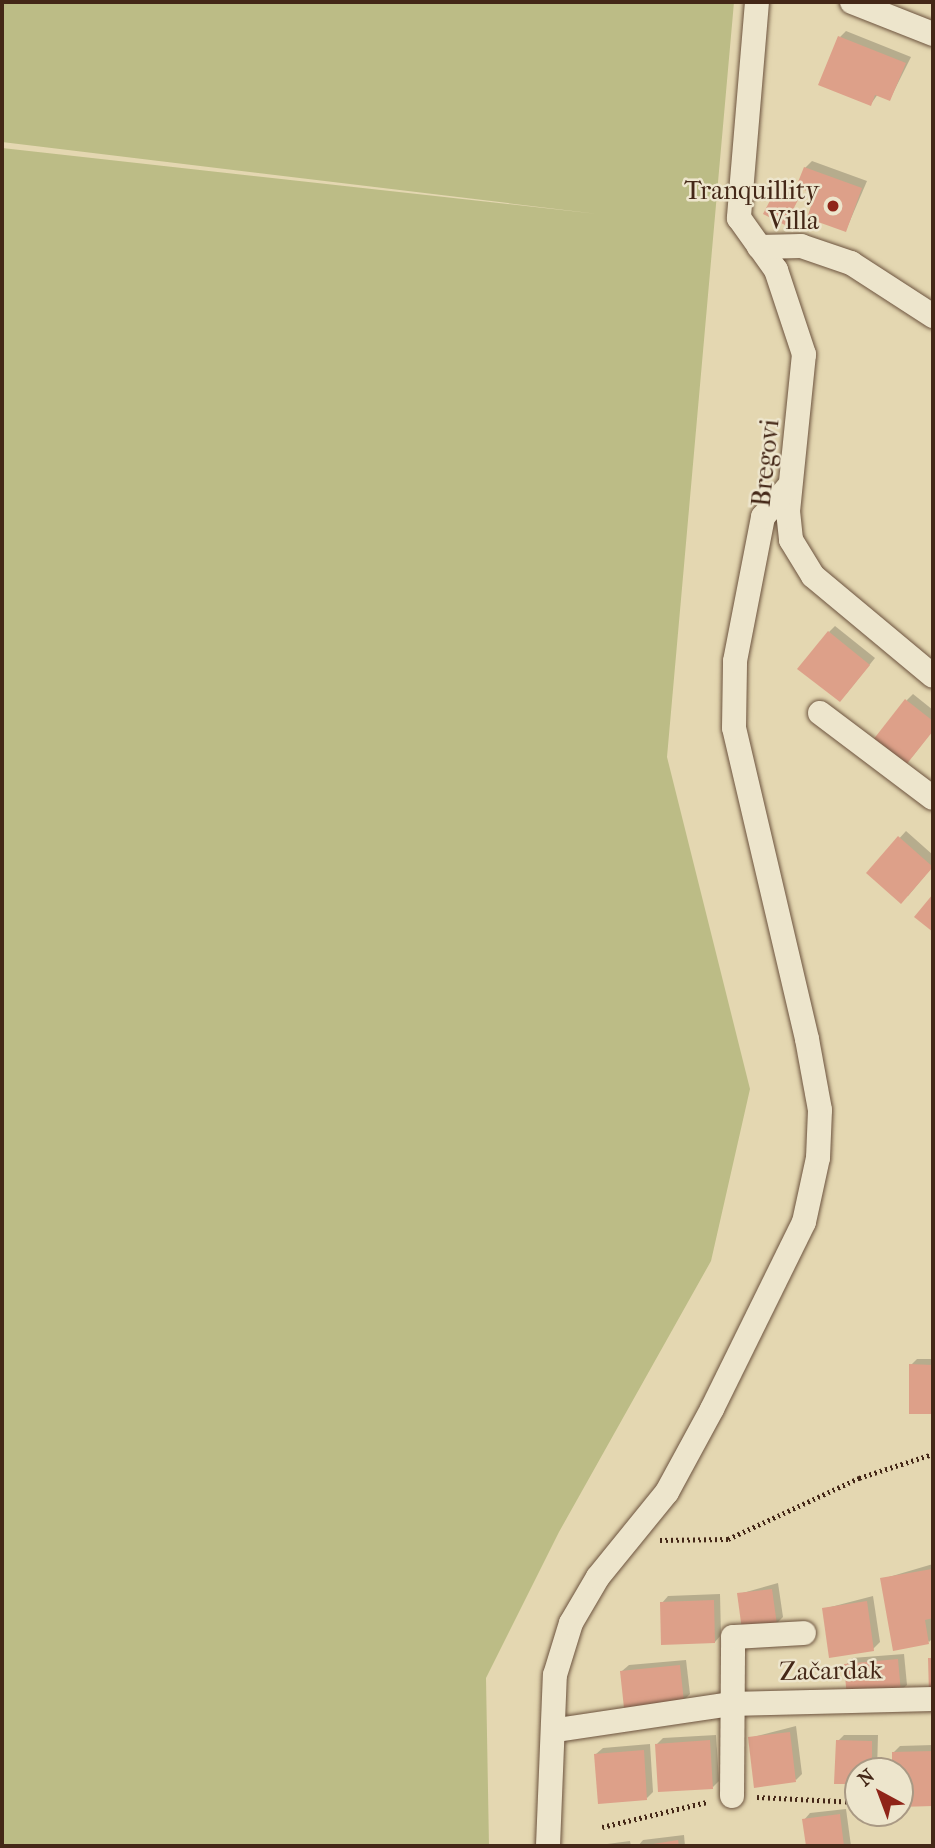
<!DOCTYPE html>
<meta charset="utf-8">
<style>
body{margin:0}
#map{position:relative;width:935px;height:1848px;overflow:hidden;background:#e4d7b1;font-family:"IM FELL French Canon",serif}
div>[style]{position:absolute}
.green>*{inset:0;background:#bcbc86}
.shadow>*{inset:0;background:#0003}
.building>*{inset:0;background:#dda089}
.path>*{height:4.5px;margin-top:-2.25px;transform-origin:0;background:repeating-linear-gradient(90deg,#442717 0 2px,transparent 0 5.5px)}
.roads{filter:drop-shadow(0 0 2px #6c533e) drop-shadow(0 0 2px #6c533e)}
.street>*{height:24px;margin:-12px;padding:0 12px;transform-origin:12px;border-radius:12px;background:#ede5cc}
.dots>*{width:19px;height:19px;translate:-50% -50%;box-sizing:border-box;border:4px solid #ede5cc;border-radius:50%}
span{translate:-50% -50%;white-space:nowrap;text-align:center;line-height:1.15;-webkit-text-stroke:5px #ede5cc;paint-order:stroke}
.poi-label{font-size:26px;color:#442717}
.right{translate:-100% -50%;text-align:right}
.street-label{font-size:26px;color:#442717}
.frame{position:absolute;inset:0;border:4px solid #442717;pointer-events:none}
.north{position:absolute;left:844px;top:1757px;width:70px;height:70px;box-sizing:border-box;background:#ede5cc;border:2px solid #a99984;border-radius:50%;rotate:319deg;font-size:19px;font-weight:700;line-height:28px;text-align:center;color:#442717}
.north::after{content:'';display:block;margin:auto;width:24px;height:32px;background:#8f2418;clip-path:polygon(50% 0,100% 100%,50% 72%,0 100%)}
</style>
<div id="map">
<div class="green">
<i style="clip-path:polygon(2px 2px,734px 2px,667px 757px,750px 1089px,711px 1261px,559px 1532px,486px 1678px,489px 1846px,2px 1846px,2px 148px,598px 214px,2px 142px)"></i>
</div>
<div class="shadow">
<i style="clip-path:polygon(846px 31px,911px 57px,890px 99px,878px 94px,871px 104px,840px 37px)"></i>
<i style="clip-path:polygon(812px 161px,867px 181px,846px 230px,817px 193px,805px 168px)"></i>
<i style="clip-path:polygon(780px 188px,799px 197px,787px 220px,777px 191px)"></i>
<i style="clip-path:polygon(835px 626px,875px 658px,846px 694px,829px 632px)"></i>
<i style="clip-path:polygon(913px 694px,933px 710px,933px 730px,912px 757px,907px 700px)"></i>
<i style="clip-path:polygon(906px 831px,933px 855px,933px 866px,908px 896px,868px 873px)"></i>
<i style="clip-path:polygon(917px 1359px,933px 1359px,933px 1412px,910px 1412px,911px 1365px)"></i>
<i style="clip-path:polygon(933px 1564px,933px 1638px,929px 1642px,882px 1579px)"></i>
<i style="clip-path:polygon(778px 1583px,783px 1617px,776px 1624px,739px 1594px)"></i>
<i style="clip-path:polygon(720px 1594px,721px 1635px,715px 1642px,662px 1603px,668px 1596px)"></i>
<i style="clip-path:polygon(873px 1596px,880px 1642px,873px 1649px,823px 1609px)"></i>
<i style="clip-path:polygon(904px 1654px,907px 1685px,900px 1691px,846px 1665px,852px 1658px)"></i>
<i style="clip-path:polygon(686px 1660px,690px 1694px,683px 1701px,622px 1671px,629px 1665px)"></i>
<i style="clip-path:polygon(796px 1726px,802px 1774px,796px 1780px,749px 1738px)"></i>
<i style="clip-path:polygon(716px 1735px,719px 1781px,713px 1787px,657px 1744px,663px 1738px)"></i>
<i style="clip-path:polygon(844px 1735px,878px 1735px,877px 1771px,858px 1771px,858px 1783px,836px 1782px,838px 1741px)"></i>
<i style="clip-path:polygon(650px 1744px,653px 1792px,647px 1798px,596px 1754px,603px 1748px)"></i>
<i style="clip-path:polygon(933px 1745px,933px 1804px,900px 1806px,893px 1753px,900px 1746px)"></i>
<i style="clip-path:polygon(846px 1809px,851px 1846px,808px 1846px,804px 1820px,810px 1813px)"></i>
<i style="clip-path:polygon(684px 1835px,685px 1846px,638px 1846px,643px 1840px)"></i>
<i style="clip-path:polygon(630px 1841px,631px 1846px,592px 1846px)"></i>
</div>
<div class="building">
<i style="clip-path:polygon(838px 36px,906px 63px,890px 101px,875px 95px,871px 106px,818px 85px)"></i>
<i style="clip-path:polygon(804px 167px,862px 188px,846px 232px,807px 218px,815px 194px,796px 187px)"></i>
<i style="clip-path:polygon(776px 189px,798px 200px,785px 225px,763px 214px)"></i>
<i style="clip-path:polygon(828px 631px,870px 665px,840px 702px,797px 669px)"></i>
<i style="clip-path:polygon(905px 699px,933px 721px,933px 731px,906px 765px,873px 740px)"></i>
<i style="clip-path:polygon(898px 836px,933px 867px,901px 904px,866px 873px)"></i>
<i style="clip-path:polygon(933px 894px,933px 932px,914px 917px)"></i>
<i style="clip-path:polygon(909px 1364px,933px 1365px,933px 1414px,909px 1414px)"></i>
<i style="clip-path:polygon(932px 1569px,933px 1618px,925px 1620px,929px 1644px,893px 1651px,880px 1578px)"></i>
<i style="clip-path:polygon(772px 1589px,777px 1625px,742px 1630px,737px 1593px)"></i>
<i style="clip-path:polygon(714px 1600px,715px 1643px,661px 1645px,660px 1602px)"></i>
<i style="clip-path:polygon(867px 1601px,874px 1651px,829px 1658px,822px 1608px)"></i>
<i style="clip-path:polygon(928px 1658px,933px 1658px,933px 1694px,929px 1694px)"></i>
<i style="clip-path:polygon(898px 1659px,901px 1693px,847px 1698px,844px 1664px)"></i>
<i style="clip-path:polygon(680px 1665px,684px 1702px,624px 1708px,620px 1671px)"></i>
<i style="clip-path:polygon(790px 1732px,796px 1782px,754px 1788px,748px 1737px)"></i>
<i style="clip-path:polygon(710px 1740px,713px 1789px,658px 1792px,655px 1744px)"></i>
<i style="clip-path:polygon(836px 1740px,872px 1741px,872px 1771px,858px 1771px,858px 1784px,834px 1784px)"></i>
<i style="clip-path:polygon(644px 1750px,647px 1800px,598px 1804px,594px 1754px)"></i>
<i style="clip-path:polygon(933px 1751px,933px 1806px,900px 1807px,900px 1771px,892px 1771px,892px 1752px)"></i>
<i style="clip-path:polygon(840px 1814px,844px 1846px,806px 1846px,802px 1819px)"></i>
<i style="clip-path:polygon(678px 1840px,679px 1846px,647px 1846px,647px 1845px)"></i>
</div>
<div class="path">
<i style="left:660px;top:1540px;width:68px;rotate:-0.8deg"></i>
<i style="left:728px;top:1539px;width:145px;rotate:-25deg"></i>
<i style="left:859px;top:1478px;width:78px;rotate:-18deg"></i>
<i style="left:757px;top:1797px;width:100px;rotate:2.9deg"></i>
<i style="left:602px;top:1827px;width:108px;rotate:-13.4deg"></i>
</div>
<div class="roads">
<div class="street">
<i style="left:757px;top:2px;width:217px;rotate:94.8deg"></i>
<i style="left:739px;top:218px;width:64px;rotate:54.6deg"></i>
<i style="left:776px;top:270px;width:89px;rotate:71.6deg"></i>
<i style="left:804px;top:354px;width:158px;rotate:95.8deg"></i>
<i style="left:788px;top:511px;width:29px;rotate:84deg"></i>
<i style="left:791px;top:540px;width:42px;rotate:58.6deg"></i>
<i style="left:813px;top:576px;width:156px;rotate:39.8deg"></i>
<i style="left:852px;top:2px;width:87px;rotate:21.6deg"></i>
<i style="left:759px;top:247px;width:42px;rotate:-1.4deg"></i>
<i style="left:801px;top:246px;width:53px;rotate:18.8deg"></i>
<i style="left:851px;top:263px;width:98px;rotate:32.9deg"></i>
<i style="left:820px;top:713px;width:141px;rotate:37deg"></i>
<i style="left:557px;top:1730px;width:175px;rotate:-8.5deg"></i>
<i style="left:730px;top:1704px;width:203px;rotate:-1.4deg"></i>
<i style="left:732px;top:1796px;width:159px;rotate:-89.6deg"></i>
<i style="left:733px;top:1637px;width:71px;rotate:-3.2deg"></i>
<i style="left:548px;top:1846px;width:171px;rotate:-87.7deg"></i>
<i style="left:555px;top:1675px;width:54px;rotate:-72.9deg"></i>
<i style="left:571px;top:1623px;width:53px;rotate:-59.6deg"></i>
<i style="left:598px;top:1577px;width:109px;rotate:-50.9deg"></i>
<i style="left:667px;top:1492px;width:94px;rotate:-61.5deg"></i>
<i style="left:712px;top:1409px;width:208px;rotate:-63.8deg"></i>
<i style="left:804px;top:1222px;width:66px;rotate:-77.7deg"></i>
<i style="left:818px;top:1158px;width:48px;rotate:-87.6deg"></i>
<i style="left:820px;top:1110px;width:72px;rotate:-100.4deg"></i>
<i style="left:807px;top:1039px;width:319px;rotate:-103.2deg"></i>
<i style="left:734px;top:728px;width:67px;rotate:-89.1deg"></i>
<i style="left:735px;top:661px;width:147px;rotate:-79deg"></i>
<i style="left:763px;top:517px;width:42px;rotate:-49.8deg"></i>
</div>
</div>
<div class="dots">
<i style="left:833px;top:206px;background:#8f2418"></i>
</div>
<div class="poi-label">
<span class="right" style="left:819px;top:206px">Tranquillity<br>Villa</span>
</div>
<div class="street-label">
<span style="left:766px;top:463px;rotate:-84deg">Bregovi</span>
<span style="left:831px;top:1671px;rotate:-1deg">Začardak</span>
</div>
<div class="frame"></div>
<div class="north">N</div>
</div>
